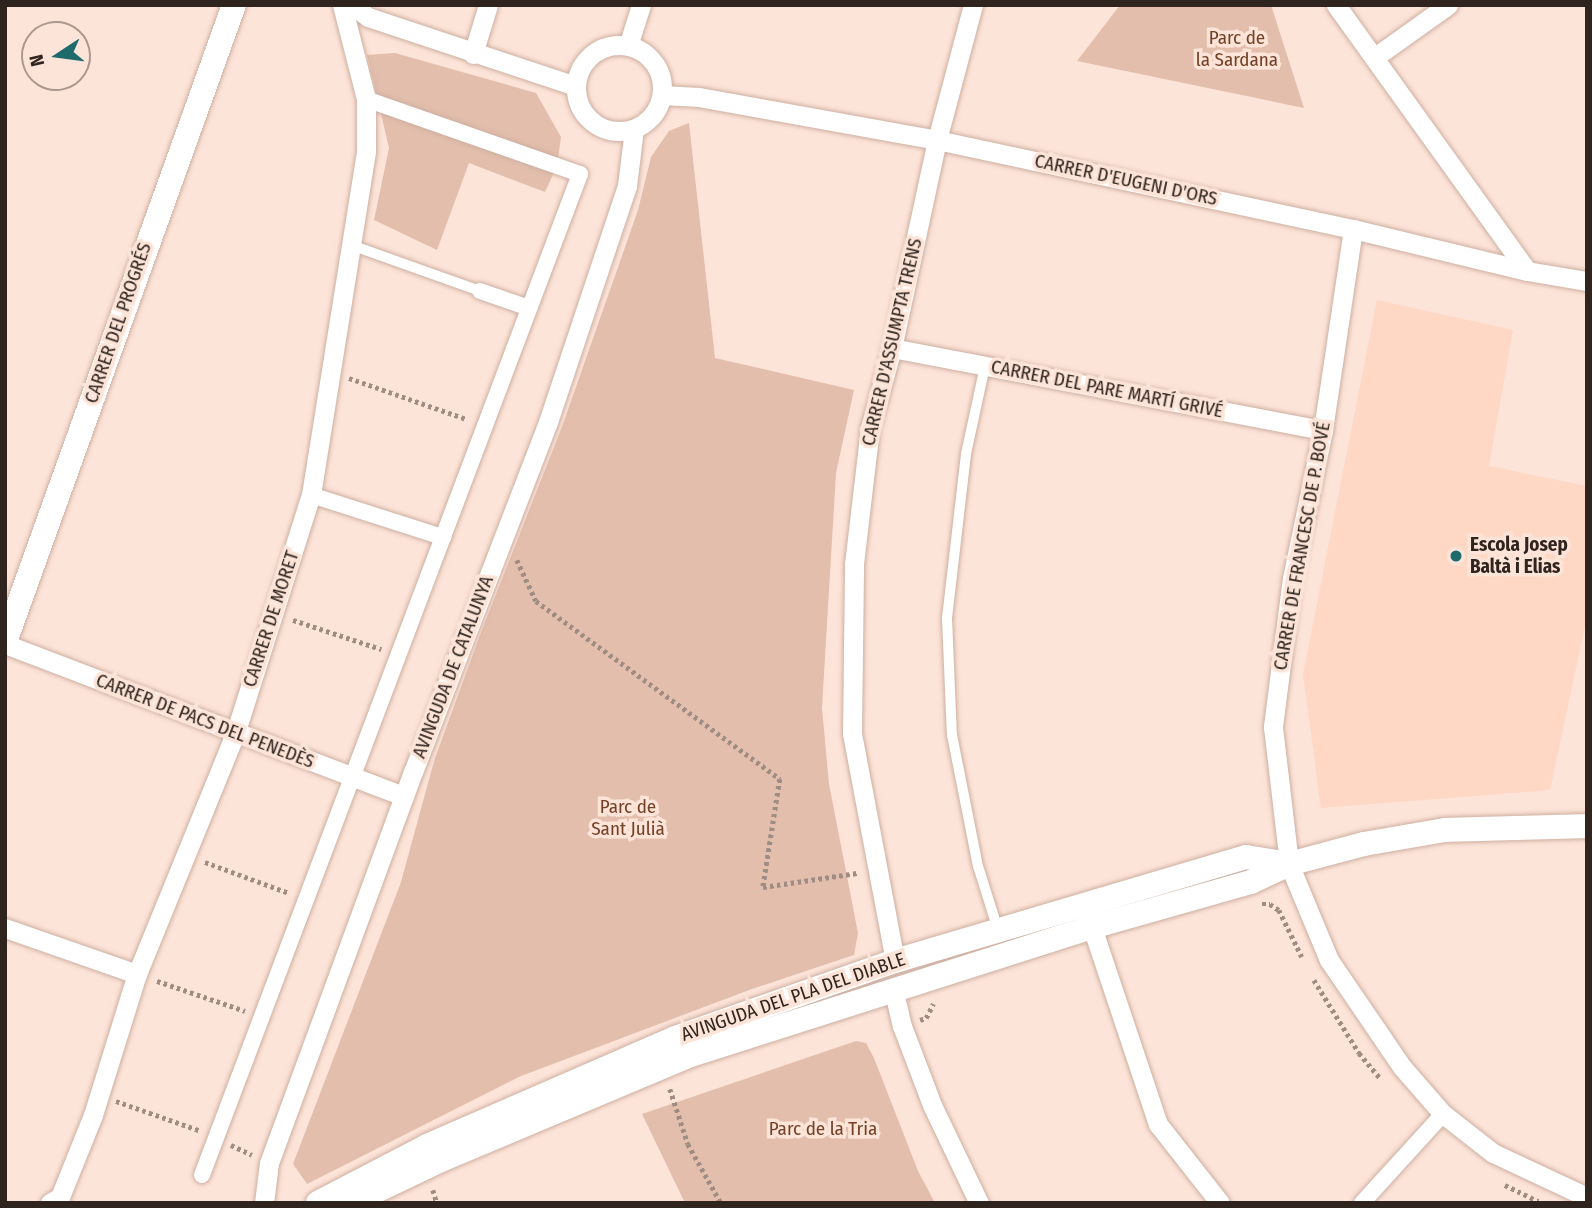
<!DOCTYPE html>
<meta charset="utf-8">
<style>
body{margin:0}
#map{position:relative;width:1592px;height:1208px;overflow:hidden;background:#fde4d8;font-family:"Fira Sans Condensed",sans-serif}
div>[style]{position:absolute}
.built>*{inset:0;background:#fed7c5}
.green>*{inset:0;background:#e3beac}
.path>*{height:4.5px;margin-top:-2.25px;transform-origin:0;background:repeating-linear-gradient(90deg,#9f8c83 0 3.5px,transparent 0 7px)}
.roads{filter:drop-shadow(0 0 2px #cdafa1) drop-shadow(0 0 2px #cdafa1)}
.service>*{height:10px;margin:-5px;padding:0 5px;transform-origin:5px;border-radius:5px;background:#fff}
.pedestrian>*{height:16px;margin:-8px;padding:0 8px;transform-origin:8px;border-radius:8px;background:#fff}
.minor>*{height:19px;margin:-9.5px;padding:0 9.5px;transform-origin:9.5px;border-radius:9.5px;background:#fff}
.minor>.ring{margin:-9.5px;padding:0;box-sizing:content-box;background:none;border:19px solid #fff;border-radius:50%}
.tertiary>*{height:24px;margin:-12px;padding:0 12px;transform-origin:12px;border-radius:12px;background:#fff}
.dots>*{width:19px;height:19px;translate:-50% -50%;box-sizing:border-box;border:4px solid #fde4d8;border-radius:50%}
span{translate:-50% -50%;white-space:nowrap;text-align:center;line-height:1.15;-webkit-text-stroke:7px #fde4d8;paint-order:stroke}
.park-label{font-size:19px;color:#754126}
.street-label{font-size:19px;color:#2f241e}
.poi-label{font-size:19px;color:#2f241e;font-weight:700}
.left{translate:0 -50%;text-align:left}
.frame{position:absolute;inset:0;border:7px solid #2f241e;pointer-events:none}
.north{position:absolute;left:21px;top:21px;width:70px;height:70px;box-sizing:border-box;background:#fde4d8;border:2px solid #ab978e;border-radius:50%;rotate:257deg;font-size:19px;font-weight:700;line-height:28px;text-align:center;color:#2f241e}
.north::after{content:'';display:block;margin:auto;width:24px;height:32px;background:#1f6b6c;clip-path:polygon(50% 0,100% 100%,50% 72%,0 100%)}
</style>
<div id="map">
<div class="built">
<i style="clip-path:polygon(1377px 300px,1513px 330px,1489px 466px,1587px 486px,1587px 617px,1550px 790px,1321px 808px,1303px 674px)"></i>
</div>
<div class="green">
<i style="clip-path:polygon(1120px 5px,1271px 5px,1304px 108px,1077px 61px)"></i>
<i style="clip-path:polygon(395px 53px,536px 93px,561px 137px,557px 166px,545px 192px,469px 163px,437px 250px,374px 220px,389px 148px,367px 55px)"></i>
<i style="clip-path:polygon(689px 123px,715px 358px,854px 390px,836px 473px,822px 708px,829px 784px,858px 933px,854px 955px,752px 989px,521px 1076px,307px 1184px,293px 1164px,401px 882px,434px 761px,480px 635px,563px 424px,638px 210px,651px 157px,669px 131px)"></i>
<i style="clip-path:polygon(856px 1041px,866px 1043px,874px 1058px,918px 1171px,935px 1203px,685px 1203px,642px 1114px)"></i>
</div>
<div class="path">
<i style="left:349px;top:378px;width:124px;rotate:19.3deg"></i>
<i style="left:517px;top:560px;width:45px;rotate:65.1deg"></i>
<i style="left:536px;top:601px;width:302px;rotate:36.1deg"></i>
<i style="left:780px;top:779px;width:109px;rotate:98.9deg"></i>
<i style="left:763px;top:887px;width:95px;rotate:-8.5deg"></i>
<i style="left:293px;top:620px;width:93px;rotate:18.2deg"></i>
<i style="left:205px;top:862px;width:90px;rotate:20.3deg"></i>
<i style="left:1262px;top:904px;width:8px"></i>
<i style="left:1270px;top:904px;width:11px;rotate:34deg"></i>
<i style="left:1279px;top:910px;width:52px;rotate:63.9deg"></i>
<i style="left:1314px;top:980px;width:86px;rotate:58.3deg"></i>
<i style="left:1359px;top:1053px;width:35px;rotate:50deg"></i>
<i style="left:157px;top:981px;width:93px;rotate:18.8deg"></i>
<i style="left:920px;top:1020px;width:6px;rotate:-18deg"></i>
<i style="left:926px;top:1018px;width:16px;rotate:-63deg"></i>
<i style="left:670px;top:1089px;width:58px;rotate:71.9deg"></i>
<i style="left:688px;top:1144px;width:68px;rotate:60.8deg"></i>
<i style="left:116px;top:1101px;width:90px;rotate:19.4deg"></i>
<i style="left:231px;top:1145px;width:23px;rotate:25deg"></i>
<i style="left:1505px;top:1185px;width:37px;rotate:26deg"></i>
<i style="left:433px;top:1190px;width:14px;rotate:73deg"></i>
</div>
<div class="roads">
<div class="service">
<i style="left:351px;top:245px;width:137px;rotate:19.6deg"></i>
<i style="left:985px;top:366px;width:90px;rotate:102.2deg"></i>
<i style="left:966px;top:454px;width:165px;rotate:96.6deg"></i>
<i style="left:947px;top:618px;width:117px;rotate:87.6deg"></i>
<i style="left:952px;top:735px;width:134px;rotate:78.8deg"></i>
<i style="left:978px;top:866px;width:67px;rotate:72.6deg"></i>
</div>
<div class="pedestrian">
<i style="left:480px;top:291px;width:52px;rotate:19.1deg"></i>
<i style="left:311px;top:495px;width:139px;rotate:17.7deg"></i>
<i style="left:202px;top:1175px;width:1070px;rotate:-69.31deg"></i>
<i style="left:580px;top:174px;width:227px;rotate:-160.7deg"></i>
<i style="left:1362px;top:1203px;width:120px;rotate:-47.7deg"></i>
</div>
<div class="minor">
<i style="left:352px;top:5px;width:20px;rotate:37deg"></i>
<i style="left:368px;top:17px;width:218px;rotate:18.4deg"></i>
<i style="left:1336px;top:5px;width:327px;rotate:54.3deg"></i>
<i class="ring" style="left:576px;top:45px;width:67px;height:67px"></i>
<i style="left:628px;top:46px;width:43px;rotate:-72.4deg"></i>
<i style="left:473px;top:54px;width:51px;rotate:-73deg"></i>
<i style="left:1375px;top:57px;width:90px;rotate:-35.5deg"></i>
<i style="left:662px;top:95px;width:37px;rotate:3deg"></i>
<i style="left:699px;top:97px;width:242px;rotate:10.2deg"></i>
<i style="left:937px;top:140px;width:425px;rotate:12.1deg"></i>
<i style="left:1353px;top:229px;width:179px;rotate:13.6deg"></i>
<i style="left:1527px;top:271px;width:61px;rotate:9.5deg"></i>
<i style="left:1353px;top:229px;width:203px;rotate:98.5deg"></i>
<i style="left:1323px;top:430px;width:151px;rotate:101.8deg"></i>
<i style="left:1292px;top:578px;width:150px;rotate:97.3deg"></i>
<i style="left:1273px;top:727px;width:138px;rotate:83.3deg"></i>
<i style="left:1289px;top:864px;width:104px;rotate:67.4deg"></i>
<i style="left:1329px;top:960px;width:130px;rotate:55.7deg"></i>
<i style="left:1402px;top:1067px;width:62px;rotate:48.9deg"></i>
<i style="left:1443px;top:1114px;width:63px;rotate:38deg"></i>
<i style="left:1493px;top:1153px;width:104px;rotate:25.1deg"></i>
<i style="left:892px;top:348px;width:439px;rotate:10.8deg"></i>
<i style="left:5px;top:644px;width:427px;rotate:20.9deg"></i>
<i style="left:1092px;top:927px;width:208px;rotate:71.5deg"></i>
<i style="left:1158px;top:1124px;width:100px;rotate:51.9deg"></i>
<i style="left:5px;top:928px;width:140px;rotate:19.2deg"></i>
<i style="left:895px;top:961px;width:232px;rotate:-100.7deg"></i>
<i style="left:852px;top:733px;width:169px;rotate:-89.3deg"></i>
<i style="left:854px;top:564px;width:137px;rotate:-83.3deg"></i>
<i style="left:870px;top:428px;width:83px;rotate:-74.6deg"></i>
<i style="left:892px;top:348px;width:213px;rotate:-77.8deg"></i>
<i style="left:937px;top:140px;width:140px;rotate:-75.1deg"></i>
<i style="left:894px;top:992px;width:35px;rotate:77deg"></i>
<i style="left:902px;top:1026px;width:85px;rotate:69.2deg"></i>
<i style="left:932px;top:1105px;width:109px;rotate:64.4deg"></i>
<i style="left:50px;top:1203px;width:12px;rotate:-31deg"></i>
<i style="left:60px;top:1197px;width:88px;rotate:-68.1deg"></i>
<i style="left:93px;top:1115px;width:148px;rotate:-72.7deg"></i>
<i style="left:137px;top:974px;width:259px;rotate:-67.8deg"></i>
<i style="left:235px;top:734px;width:251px;rotate:-72.4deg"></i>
<i style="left:311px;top:495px;width:348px;rotate:-80.9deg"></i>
<i style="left:366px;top:151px;width:52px;rotate:-90deg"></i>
<i style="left:366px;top:99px;width:97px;rotate:-104.3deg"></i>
<i style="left:264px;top:1203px;width:40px;rotate:-82.9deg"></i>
<i style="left:269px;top:1163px;width:417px;rotate:-69.8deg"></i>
<i style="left:413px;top:772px;width:375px;rotate:-68.9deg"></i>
<i style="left:548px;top:422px;width:249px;rotate:-71.5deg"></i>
<i style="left:627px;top:186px;width:57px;rotate:-83deg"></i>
</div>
<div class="tertiary">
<i style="left:5px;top:642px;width:677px;rotate:-70.23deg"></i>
<i style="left:318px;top:1203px;width:123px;rotate:-27.6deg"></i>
<i style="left:427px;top:1146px;width:270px;rotate:-23.5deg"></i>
<i style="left:675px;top:1038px;width:233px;rotate:-19.3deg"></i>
<i style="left:895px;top:961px;width:366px;rotate:-16.5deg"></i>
<i style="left:1246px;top:857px;width:44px;rotate:9.2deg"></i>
<i style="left:351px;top:1203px;width:100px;rotate:-25.5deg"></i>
<i style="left:441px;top:1160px;width:268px;rotate:-22.8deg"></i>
<i style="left:688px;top:1056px;width:424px;rotate:-17.7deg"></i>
<i style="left:1092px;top:927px;width:165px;rotate:-15.8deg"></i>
<i style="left:1251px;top:882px;width:42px;rotate:-25.3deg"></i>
<i style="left:1289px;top:864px;width:78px;rotate:-14.9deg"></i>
<i style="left:1364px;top:844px;width:82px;rotate:-9.8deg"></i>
<i style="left:1445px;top:830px;width:142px;rotate:-1.6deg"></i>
</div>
</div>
<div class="dots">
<i style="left:1456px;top:556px;background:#1f6b6c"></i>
</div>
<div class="park-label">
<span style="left:1237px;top:49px">Parc de<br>la Sardana</span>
<span style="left:628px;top:818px">Parc de<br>Sant Julià</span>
<span style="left:823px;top:1129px">Parc de la Tria</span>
</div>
<div class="street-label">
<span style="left:1126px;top:180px;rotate:12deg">CARRER D'EUGENI D'ORS</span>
<span style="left:118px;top:323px;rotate:-71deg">CARRER DEL PROGRÉS</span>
<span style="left:892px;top:342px;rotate:-77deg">CARRER D'ASSUMPTA TRENS</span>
<span style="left:1107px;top:389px;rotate:11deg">CARRER DEL PARE MARTÍ GRIVÉ</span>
<span style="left:1302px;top:546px;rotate:-80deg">CARRER DE FRANCESC DE P. BOVÉ</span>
<span style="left:271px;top:619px;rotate:-72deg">CARRER DE MORET</span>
<span style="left:453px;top:667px;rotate:-69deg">AVINGUDA DE CATALUNYA</span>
<span style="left:205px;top:721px;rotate:21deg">CARRER DE PACS DEL PENEDÈS</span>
<span style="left:793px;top:997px;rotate:-19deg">AVINGUDA DEL PLA DEL DIABLE</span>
</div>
<div class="poi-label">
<span class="left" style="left:1470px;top:556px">Escola Josep<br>Baltà i Elias</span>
</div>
<div class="frame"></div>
<div class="north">N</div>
</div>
